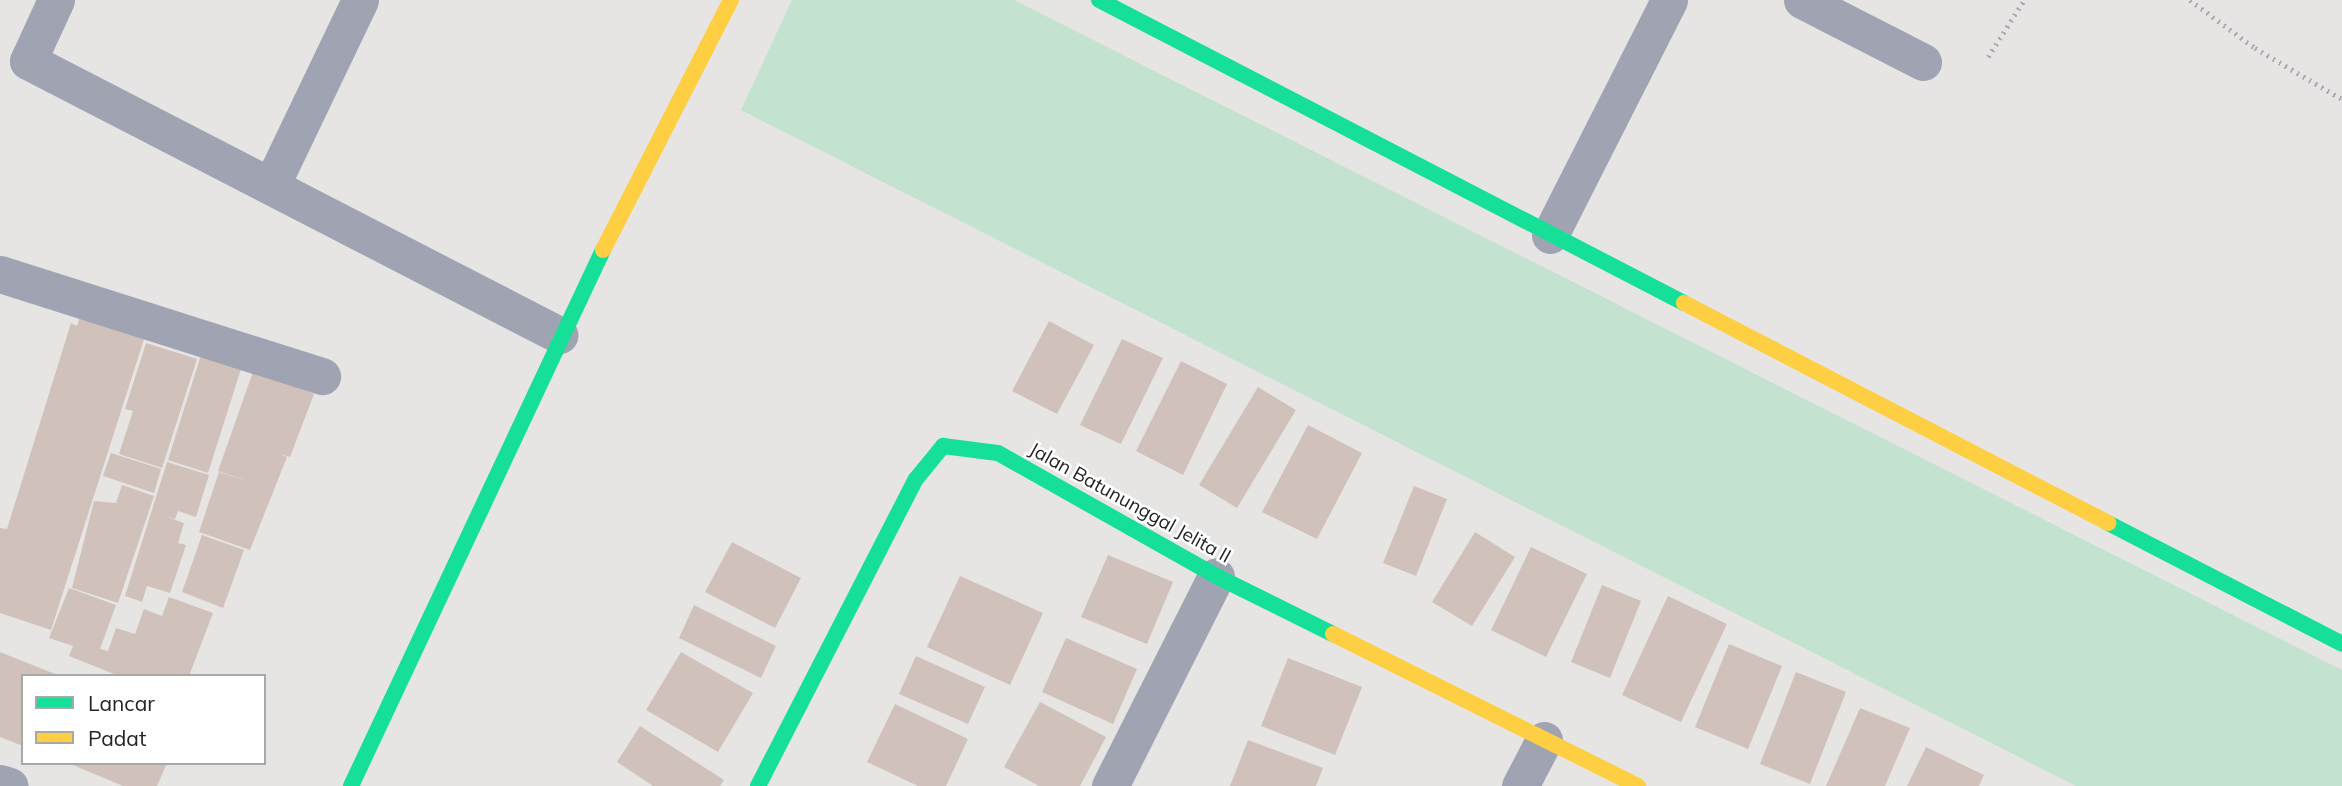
<!DOCTYPE html>
<style>
body{margin:0}
#map{position:relative;width:2342px;height:786px;overflow:hidden;background:#e7e5e4;font-family:Mulish,sans-serif}
div>[style]{position:absolute}
.green>*{inset:0;background:#c3e2cf}
.building>*{inset:0;background:#d0c1ba}
.path>*{height:4.5px;margin-top:-2.25px;transform-origin:0;background:repeating-linear-gradient(90deg,#abacb3 0 2px,transparent 0 7px)}
.street>*{height:37px;margin:-18.5px;padding:0 18.5px;transform-origin:18.5px;border-radius:18.5px;background:#a0a4b2}
.fast>*{height:16px;margin:-8px;padding:0 8px;transform-origin:8px;border-radius:8px;background:#16e098}
.slow>*{height:16px;margin:-8px;padding:0 8px;transform-origin:8px;border-radius:8px;background:#ffcf43}
span{translate:-50% -50%;white-space:nowrap;text-align:center;line-height:1.15;-webkit-text-stroke:5px #fff;paint-order:stroke}
.street-label{font-size:19px;color:#262524}
.legend{position:absolute;left:21px;top:674px;width:245px;height:91px;box-sizing:border-box;background:#fff;border:2px solid #a8a8a7;margin:0;padding:9px 12px;list-style:none;font-size:21px;color:#262524}
.legend li{display:flex;align-items:center;gap:14px;height:35px}
.legend b{width:35px;border:2px solid #a8a8a7}
</style>
<div id="map">
<div class="green">
<i style="clip-path:polygon(792px 0,1014px 0,2342px 670px,2342px 786px,2076px 786px,741px 110px)"></i>
</div>
<div class="building">
<i style="clip-path:polygon(81px 313px,146px 333px,51px 630px,0 613px,0 528px,7px 529px,71px 323px,77px 326px)"></i>
<i style="clip-path:polygon(1049px 321px,1094px 345px,1057px 414px,1012px 391px)"></i>
<i style="clip-path:polygon(1122px 339px,1163px 358px,1121px 444px,1080px 425px)"></i>
<i style="clip-path:polygon(146px 343px,197px 359px,162px 468px,119px 454px,133px 411px,125px 409px)"></i>
<i style="clip-path:polygon(201px 355px,241px 369px,208px 473px,168px 460px)"></i>
<i style="clip-path:polygon(1181px 361px,1227px 384px,1183px 475px,1136px 451px)"></i>
<i style="clip-path:polygon(254px 369px,314px 394px,290px 457px,278px 453px,287px 457px,250px 550px,199px 532px,219px 472px,265px 487px,218px 471px)"></i>
<i style="clip-path:polygon(1258px 387px,1296px 410px,1237px 508px,1199px 485px)"></i>
<i style="clip-path:polygon(1308px 425px,1362px 453px,1317px 539px,1262px 512px)"></i>
<i style="clip-path:polygon(111px 453px,161px 469px,154px 493px,103px 476px)"></i>
<i style="clip-path:polygon(167px 462px,209px 475px,196px 517px,178px 511px,175px 519px,165px 516px,184px 523px,178px 543px,186px 545px,170px 593px,147px 586px,142px 602px,125px 596px)"></i>
<i style="clip-path:polygon(122px 485px,154px 496px,118px 603px,72px 588px,94px 501px,116px 503px)"></i>
<i style="clip-path:polygon(1414px 486px,1447px 499px,1416px 576px,1383px 563px)"></i>
<i style="clip-path:polygon(1475px 532px,1515px 557px,1472px 626px,1432px 602px)"></i>
<i style="clip-path:polygon(202px 535px,244px 550px,223px 608px,182px 592px)"></i>
<i style="clip-path:polygon(732px 542px,801px 578px,775px 628px,705px 592px)"></i>
<i style="clip-path:polygon(1531px 547px,1587px 574px,1546px 657px,1491px 630px)"></i>
<i style="clip-path:polygon(1108px 555px,1173px 582px,1147px 644px,1081px 617px)"></i>
<i style="clip-path:polygon(960px 576px,1043px 613px,1010px 685px,927px 647px)"></i>
<i style="clip-path:polygon(1602px 585px,1641px 601px,1610px 678px,1571px 662px)"></i>
<i style="clip-path:polygon(69px 588px,116px 605px,100px 649px,108px 651px,116px 628px,135px 634px,144px 609px,162px 616px,169px 597px,213px 613px,189px 676px,119px 676px,69px 656px,73px 646px,49px 638px)"></i>
<i style="clip-path:polygon(1668px 596px,1727px 624px,1681px 722px,1622px 695px)"></i>
<i style="clip-path:polygon(694px 605px,776px 646px,761px 678px,679px 638px)"></i>
<i style="clip-path:polygon(1066px 638px,1137px 669px,1113px 724px,1042px 692px)"></i>
<i style="clip-path:polygon(1729px 644px,1782px 666px,1748px 749px,1695px 727px)"></i>
<i style="clip-path:polygon(0 652px,60px 676px,23px 676px,23px 746px,0 737px)"></i>
<i style="clip-path:polygon(681px 652px,753px 693px,718px 752px,646px 710px)"></i>
<i style="clip-path:polygon(916px 656px,985px 687px,968px 724px,899px 694px)"></i>
<i style="clip-path:polygon(1288px 658px,1362px 687px,1335px 755px,1261px 726px)"></i>
<i style="clip-path:polygon(1796px 672px,1846px 692px,1810px 784px,1760px 764px)"></i>
<i style="clip-path:polygon(1040px 702px,1106px 737px,1080px 786px,1039px 786px,1004px 767px)"></i>
<i style="clip-path:polygon(895px 704px,968px 739px,946px 786px,918px 786px,867px 762px)"></i>
<i style="clip-path:polygon(1860px 708px,1910px 728px,1885px 786px,1826px 786px)"></i>
<i style="clip-path:polygon(640px 726px,724px 780px,720px 786px,653px 786px,617px 762px)"></i>
<i style="clip-path:polygon(1248px 740px,1323px 768px,1316px 786px,1230px 786px)"></i>
<i style="clip-path:polygon(1926px 747px,1984px 775px,1979px 786px,1907px 786px)"></i>
<i style="clip-path:polygon(68px 763px,167px 763px,157px 786px,123px 786px)"></i>
</div>
<div class="path">
<i style="left:2190px;top:0;width:81px;rotate:36.4deg"></i>
<i style="left:2255px;top:48px;width:101px;rotate:30.4deg"></i>
<i style="left:1988px;top:57px;width:67px;rotate:-57.7deg"></i>
</div>
<div class="street">
<i style="left:56px;top:0;width:67px;rotate:114.7deg"></i>
<i style="left:28px;top:61px;width:598px;rotate:27.29deg"></i>
<i style="left:1802px;top:0;width:136px;rotate:27.1deg"></i>
<i style="left:271px;top:186px;width:206px;rotate:-64.4deg"></i>
<i style="left:1550px;top:235px;width:263px;rotate:-63.1deg"></i>
<i style="left:0;top:274px;width:338px;rotate:17.6deg"></i>
<i style="left:0;top:783px;width:10px;rotate:17deg"></i>
<i style="left:1110px;top:786px;width:235px;rotate:-63.2deg"></i>
<i style="left:1520px;top:786px;width:52px;rotate:-62.4deg"></i>
</div>
<div class="fast">
<i style="left:1099px;top:0;width:659px;rotate:27.38deg"></i>
<i style="left:2108px;top:523px;width:263px;rotate:27.3deg"></i>
<i style="left:351px;top:786px;width:592px;rotate:-64.82deg"></i>
<i style="left:758px;top:786px;width:345px;rotate:-62.8deg"></i>
<i style="left:916px;top:479px;width:43px;rotate:-50.7deg"></i>
<i style="left:943px;top:446px;width:55px;rotate:7.3deg"></i>
<i style="left:998px;top:453px;width:250px;rotate:29.4deg"></i>
<i style="left:1216px;top:576px;width:131px;rotate:26.4deg"></i>
</div>
<div class="slow">
<i style="left:603px;top:250px;width:281px;rotate:-62.9deg"></i>
<i style="left:1684px;top:303px;width:478px;rotate:27.4deg"></i>
<i style="left:1333px;top:634px;width:341px;rotate:26.5deg"></i>
</div>
<div class="street-label">
<span style="left:1130px;top:503px;rotate:29deg">Jalan Batununggal Jelita II</span>
</div>
<ul class="legend">
<li><b style="height:9px;background:#16e098"></b>Lancar</li>
<li><b style="height:9px;background:#ffcf43"></b>Padat</li>
</ul>
</div>
